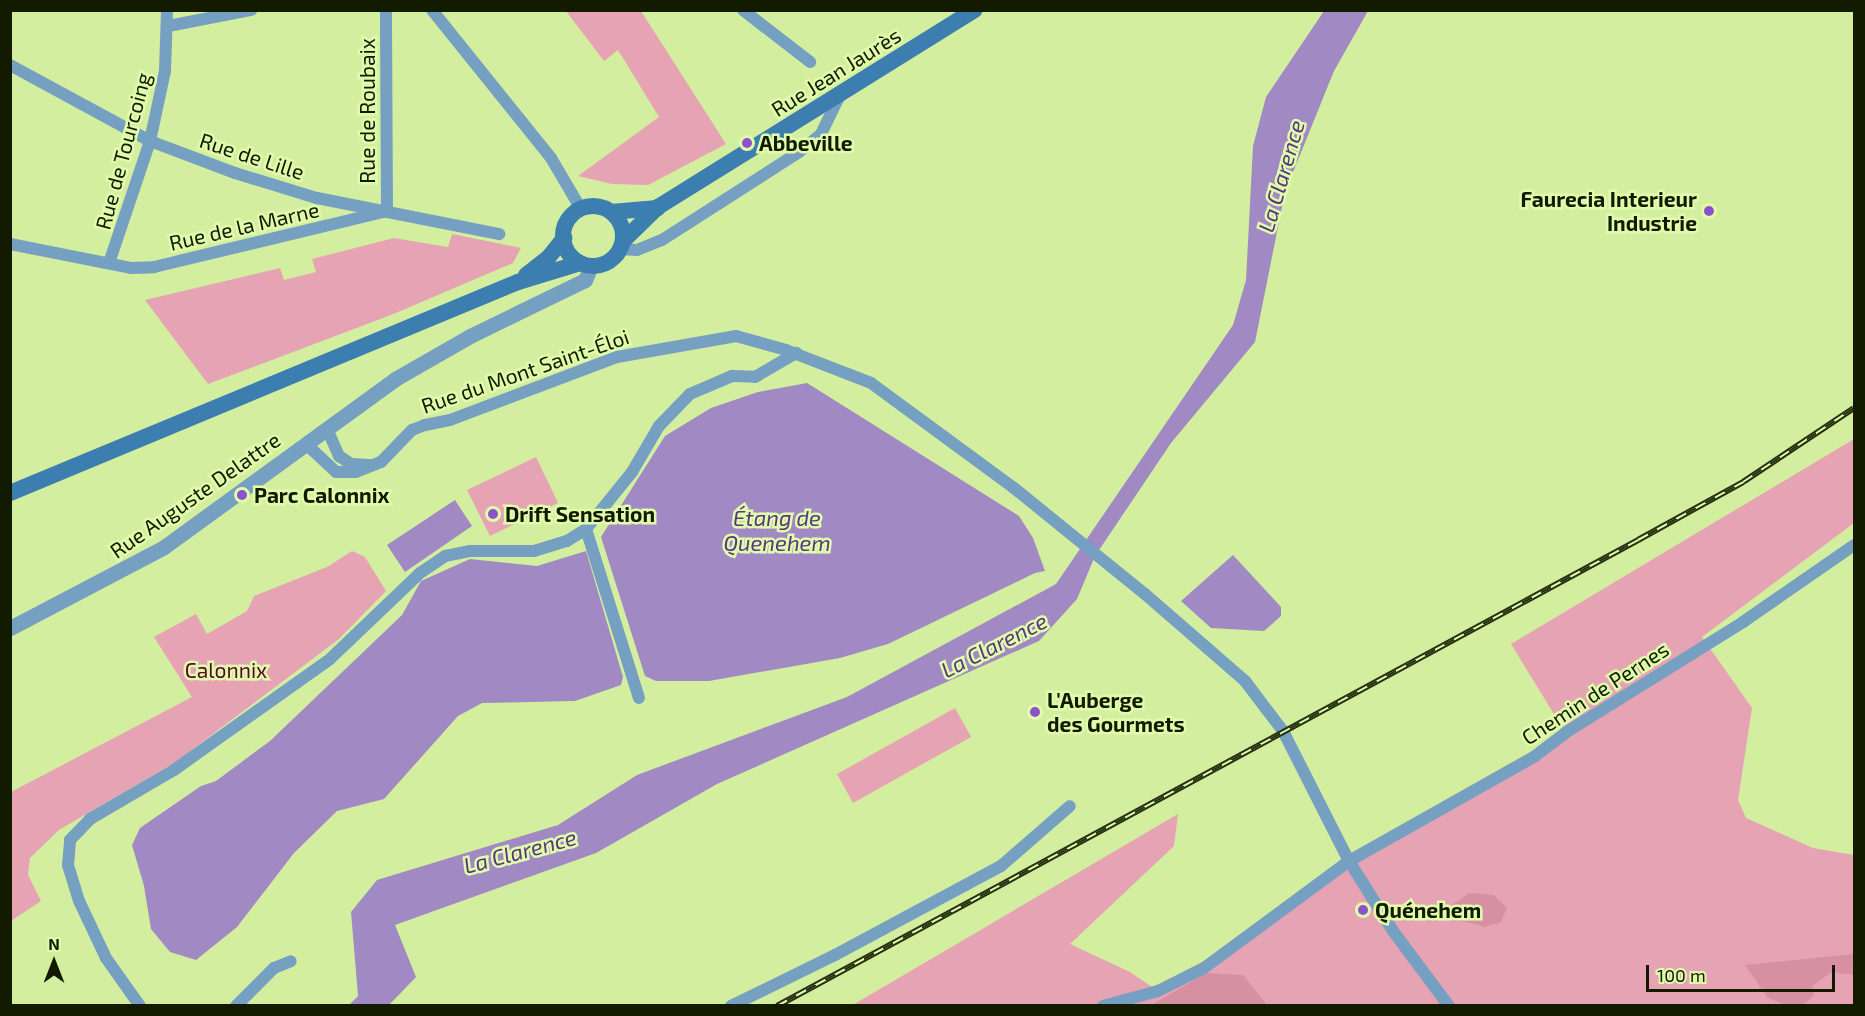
<!DOCTYPE html>
<meta charset="utf-8">
<style>
body{margin:0}
#map{position:relative;width:1865px;height:1016px;overflow:hidden;background:#d4ee9f;font-family:"Exo 2",sans-serif}
div>[style]{position:absolute}
.green>*{inset:0;background:#e5a3b3}
.forest>*{inset:0;background:#d690a1}
.water>*{inset:0;background:#a189c3}
.minor>*{height:12px;margin:-6px;padding:0 6px;transform-origin:6px;border-radius:6px;background:#76a0c1}
.tertiary>*{height:15px;margin:-7.5px;padding:0 7.5px;transform-origin:7.5px;border-radius:7.5px;background:#76a0c1}
.secondary>*{height:16px;margin:-8px;padding:0 8px;transform-origin:8px;border-radius:8px;background:#3c7eaf}
.secondary>.ring{margin:-8px;padding:0;box-sizing:content-box;background:none;border:16px solid #3c7eaf;border-radius:50%}
.rail>*{height:6px;margin-top:-3px;transform-origin:0;background:repeating-linear-gradient(90deg,#e1fbac 0 11px,#263010 0 22px);box-sizing:border-box;border-block:2px solid #263010}
.dots>*{width:16px;height:16px;translate:-50% -50%;box-sizing:border-box;border:3px solid #e1fbac;border-radius:50%}
span{translate:-50% -50%;white-space:nowrap;text-align:center;line-height:1.15;-webkit-text-stroke:5px #e1fbac;paint-order:stroke}
.street-label{font-size:21px;color:#121a00}
.poi-label{font-size:21px;color:#121a00;font-weight:700}
.left{translate:0 -50%;text-align:left}
.right{translate:-100% -50%;text-align:right}
.park-label{font-size:21px;color:#5b052a}
.water-label{font-size:22px;color:#57367d;font-style:italic}
.frame{position:absolute;inset:0;border:12px solid #121a00;pointer-events:none}
.north{position:absolute;left:24px;top:932px;width:60px;height:60px;-webkit-text-stroke:4px #e1fbac;paint-order:stroke;rotate:0deg;font-size:16px;font-weight:700;line-height:24px;text-align:center;color:#121a00}
.north::after{content:'';display:block;margin:auto;width:21px;height:27px;background:#121a00;clip-path:polygon(50% 0,100% 100%,50% 72%,0 100%)}
.scale{position:absolute;left:1646px;top:965px;width:189px;height:27px;box-sizing:border-box;border:3px solid #121a00;border-top:0;padding-left:8px;font-size:18px;line-height:21px;white-space:nowrap;color:#121a00;-webkit-text-stroke:4px #e1fbac;paint-order:stroke}
</style>
<div id="map">
<div class="green">
<i style="clip-path:polygon(566px 11px,641px 11px,726px 144px,648px 185px,612px 184px,578px 176px,659px 117px,618px 50px,604px 61px)"></i>
<i style="clip-path:polygon(452px 234px,521px 248px,513px 263px,391px 315px,208px 384px,145px 300px,280px 268px,284px 280px,316px 272px,312px 259px,394px 238px,448px 247px)"></i>
<i style="clip-path:polygon(1854px 439px,1854px 523px,1702px 637px,1752px 708px,1738px 800px,1746px 818px,1813px 848px,1854px 855px,1854px 1005px,851px 1006px,1178px 814px,1174px 846px,1070px 944px,1130px 972px,1158px 991px,1204px 968px,1349px 861px,1565px 732px,1511px 644px)"></i>
<i style="clip-path:polygon(536px 457px,558px 503px,490px 536px,467px 490px)"></i>
<i style="clip-path:polygon(352px 551px,365px 557px,386px 591px,339px 639px,177px 761px,59px 830px,30px 858px,28px 875px,41px 901px,11px 921px,11px 792px,192px 697px,154px 637px,196px 614px,207px 634px,247px 611px,254px 596px,327px 567px)"></i>
<i style="clip-path:polygon(955px 708px,971px 737px,853px 803px,837px 774px)"></i>
</div>
<div class="forest">
<i style="clip-path:polygon(1470px 893px,1494px 895px,1507px 908px,1501px 922px,1485px 927px,1456px 919px,1453px 904px)"></i>
<i style="clip-path:polygon(1854px 954px,1854px 975px,1832px 972px,1812px 986px,1814px 995px,1803px 1005px,1786px 1005px,1768px 998px,1745px 965px)"></i>
<i style="clip-path:polygon(1206px 973px,1243px 975px,1267px 1005px,1150px 1006px)"></i>
</div>
<div class="water">
<i style="clip-path:polygon(1324px 11px,1368px 11px,1334px 71px,1285px 192px,1255px 342px,1171px 443px,1095px 556px,1077px 599px,1039px 641px,717px 784px,596px 853px,395px 925px,416px 977px,389px 1005px,348px 1006px,358px 996px,351px 912px,377px 880px,558px 825px,637px 775px,847px 697px,1056px 584px,1233px 325px,1246px 280px,1253px 146px,1266px 97px)"></i>
<i style="clip-path:polygon(807px 383px,1019px 516px,1033px 538px,1045px 571px,1035px 573px,888px 644px,840px 658px,709px 681px,656px 681px,645px 676px,601px 537px,665px 436px,711px 408px,758px 392px)"></i>
<i style="clip-path:polygon(455px 500px,472px 526px,405px 572px,387px 545px)"></i>
<i style="clip-path:polygon(586px 551px,623px 677px,621px 685px,575px 701px,482px 703px,458px 716px,384px 799px,337px 811px,294px 853px,237px 927px,196px 960px,170px 952px,151px 929px,144px 886px,132px 845px,140px 828px,201px 786px,216px 781px,270px 741px,402px 615px,421px 581px,470px 559px,537px 566px)"></i>
<i style="clip-path:polygon(1233px 555px,1281px 607px,1281px 616px,1264px 631px,1211px 628px,1181px 601px)"></i>
</div>
<div class="minor">
<i style="left:432px;top:10px;width:190px;rotate:51.2deg"></i>
<i style="left:551px;top:158px;width:59px;rotate:59.5deg"></i>
<i style="left:743px;top:10px;width:85px;rotate:37.8deg"></i>
<i style="left:168px;top:26px;width:85px;rotate:-10.9deg"></i>
<i style="left:10px;top:65px;width:159px;rotate:28.5deg"></i>
<i style="left:150px;top:141px;width:91px;rotate:20.6deg"></i>
<i style="left:235px;top:173px;width:86px;rotate:17deg"></i>
<i style="left:317px;top:198px;width:186px;rotate:11.2deg"></i>
<i style="left:10px;top:244px;width:123px;rotate:11.2deg"></i>
<i style="left:131px;top:268px;width:23px;rotate:-2deg"></i>
<i style="left:154px;top:267px;width:240px;rotate:-13.5deg"></i>
<i style="left:387px;top:211px;width:201px;rotate:-90.3deg"></i>
<i style="left:620px;top:249px;width:17px;rotate:3deg"></i>
<i style="left:637px;top:250px;width:27px;rotate:-22deg"></i>
<i style="left:662px;top:240px;width:163px;rotate:-32.7deg"></i>
<i style="left:799px;top:152px;width:28px;rotate:-39deg"></i>
<i style="left:821px;top:134px;width:41px;rotate:-64.1deg"></i>
<i style="left:109px;top:263px;width:129px;rotate:-71.4deg"></i>
<i style="left:150px;top:141px;width:72px;rotate:-77.9deg"></i>
<i style="left:165px;top:71px;width:61px;rotate:-88.1deg"></i>
<i style="left:327px;top:429px;width:30px;rotate:66deg"></i>
<i style="left:339px;top:456px;width:14px;rotate:34deg"></i>
<i style="left:351px;top:464px;width:18px;rotate:3deg"></i>
<i style="left:306px;top:444px;width:41px;rotate:43deg"></i>
<i style="left:336px;top:472px;width:20px"></i>
<i style="left:356px;top:472px;width:27px;rotate:-22deg"></i>
<i style="left:381px;top:462px;width:45px;rotate:-45.9deg"></i>
<i style="left:412px;top:430px;width:14px;rotate:-21deg"></i>
<i style="left:425px;top:425px;width:25px;rotate:-11deg"></i>
<i style="left:450px;top:420px;width:178px;rotate:-20.7deg"></i>
<i style="left:617px;top:357px;width:121px;rotate:-10deg"></i>
<i style="left:736px;top:336px;width:52px;rotate:15.6deg"></i>
<i style="left:786px;top:350px;width:91px;rotate:21.2deg"></i>
<i style="left:871px;top:383px;width:177px;rotate:36.3deg"></i>
<i style="left:1014px;top:488px;width:169px;rotate:39deg"></i>
<i style="left:1145px;top:594px;width:133px;rotate:41deg"></i>
<i style="left:1245px;top:681px;width:63px;rotate:52.8deg"></i>
<i style="left:1283px;top:731px;width:146px;rotate:63.1deg"></i>
<i style="left:1349px;top:861px;width:83px;rotate:57.8deg"></i>
<i style="left:1393px;top:931px;width:94px;rotate:53.3deg"></i>
<i style="left:586px;top:529px;width:177px;rotate:72.6deg"></i>
<i style="left:140px;top:1006px;width:59px;rotate:-125.3deg"></i>
<i style="left:106px;top:958px;width:63px;rotate:-115.3deg"></i>
<i style="left:79px;top:901px;width:38px;rotate:-107deg"></i>
<i style="left:68px;top:865px;width:25px;rotate:-85deg"></i>
<i style="left:70px;top:840px;width:29px;rotate:-46deg"></i>
<i style="left:90px;top:819px;width:97px;rotate:-30.3deg"></i>
<i style="left:174px;top:770px;width:191px;rotate:-35.4deg"></i>
<i style="left:330px;top:659px;width:124px;rotate:-43.7deg"></i>
<i style="left:420px;top:573px;width:30px;rotate:-34deg"></i>
<i style="left:445px;top:556px;width:25px;rotate:-11deg"></i>
<i style="left:470px;top:551px;width:64px"></i>
<i style="left:534px;top:551px;width:34px;rotate:-17deg"></i>
<i style="left:567px;top:541px;width:22px;rotate:-32deg"></i>
<i style="left:586px;top:529px;width:73px;rotate:-51.1deg"></i>
<i style="left:632px;top:472px;width:53px;rotate:-59.6deg"></i>
<i style="left:659px;top:426px;width:45px;rotate:-45.9deg"></i>
<i style="left:690px;top:394px;width:46px;rotate:-23.2deg"></i>
<i style="left:732px;top:376px;width:23px;rotate:2deg"></i>
<i style="left:755px;top:377px;width:48px;rotate:-30.3deg"></i>
<i style="left:236px;top:1006px;width:54px;rotate:-45deg"></i>
<i style="left:274px;top:968px;width:18px;rotate:-22deg"></i>
<i style="left:731px;top:1006px;width:116px;rotate:-26.1deg"></i>
<i style="left:835px;top:955px;width:188px;rotate:-28.2deg"></i>
<i style="left:1001px;top:866px;width:91px;rotate:-41deg"></i>
<i style="left:1103px;top:1006px;width:57px;rotate:-15.3deg"></i>
<i style="left:1158px;top:991px;width:51px;rotate:-26.6deg"></i>
<i style="left:1204px;top:968px;width:180px;rotate:-36.4deg"></i>
<i style="left:1349px;top:861px;width:214px;rotate:-29.4deg"></i>
<i style="left:1535px;top:756px;width:38px;rotate:-37deg"></i>
<i style="left:1565px;top:733px;width:210px;rotate:-31.9deg"></i>
<i style="left:1743px;top:622px;width:135px;rotate:-34.7deg"></i>
</div>
<div class="tertiary">
<i style="left:10px;top:628px;width:174px;rotate:-27.7deg"></i>
<i style="left:164px;top:547px;width:286px;rotate:-36deg"></i>
<i style="left:395px;top:379px;width:86px;rotate:-29.8deg"></i>
<i style="left:470px;top:336px;width:128px;rotate:-26deg"></i>
<i style="left:585px;top:280px;width:15px;rotate:-67deg"></i>
</div>
<div class="secondary">
<i class="ring" style="left:563px;top:206px;width:44px;height:44px"></i>
<i style="left:611px;top:212px;width:47px;rotate:-4.9deg"></i>
<i style="left:623px;top:241px;width:49px;rotate:-44.2deg"></i>
<i style="left:658px;top:207px;width:373px;rotate:-31.9deg"></i>
<i style="left:526px;top:275px;width:28px;rotate:-38deg"></i>
<i style="left:548px;top:258px;width:26px;rotate:-51deg"></i>
<i style="left:10px;top:493px;width:550px;rotate:-22.56deg"></i>
<i style="left:518px;top:282px;width:65px;rotate:-17deg"></i>
</div>
<div class="rail">
<i style="left:777px;top:1006px;width:979px;rotate:-28.42deg"></i>
<i style="left:1638px;top:540px;width:120px;rotate:-28.9deg"></i>
<i style="left:1743px;top:482px;width:133px;rotate:-33.7deg"></i>
</div>
<div class="dots">
<i style="left:747px;top:143px;background:#8b52c9"></i>
<i style="left:1709px;top:211px;background:#8b52c9"></i>
<i style="left:242px;top:495px;background:#8b52c9"></i>
<i style="left:493px;top:514px;background:#8b52c9"></i>
<i style="left:1035px;top:712px;background:#8b52c9"></i>
<i style="left:1363px;top:910px;background:#8b52c9"></i>
</div>
<div class="street-label">
<span style="left:836px;top:72px;rotate:-32deg">Rue Jean Jaurès</span>
<span style="left:367px;top:111px;rotate:-90deg">Rue de Roubaix</span>
<span style="left:123px;top:151px;rotate:-75deg">Rue de Tourcoing</span>
<span style="left:252px;top:156px;rotate:18deg">Rue de Lille</span>
<span style="left:244px;top:226px;rotate:-13deg">Rue de la Marne</span>
<span style="left:525px;top:371px;rotate:-19deg">Rue du Mont Saint-Éloi</span>
<span style="left:195px;top:495px;rotate:-35deg">Rue Auguste Delattre</span>
<span style="left:1595px;top:693px;rotate:-33deg">Chemin de Pernes</span>
</div>
<div class="poi-label">
<span class="left" style="left:759px;top:143px">Abbeville</span>
<span class="right" style="left:1697px;top:211px">Faurecia Interieur<br>Industrie</span>
<span class="left" style="left:254px;top:495px">Parc Calonnix</span>
<span class="left" style="left:505px;top:514px">Drift Sensation</span>
<span class="left" style="left:1047px;top:712px">L'Auberge<br>des Gourmets</span>
<span class="left" style="left:1375px;top:910px">Quénehem</span>
</div>
<div class="park-label">
<span style="left:226px;top:670px">Calonnix</span>
</div>
<div class="water-label">
<span style="left:1281px;top:176px;rotate:-74deg">La Clarence</span>
<span style="left:777px;top:530px">Étang de<br>Quenehem</span>
<span style="left:994px;top:645px;rotate:-27deg">La Clarence</span>
<span style="left:520px;top:851px;rotate:-15deg">La Clarence</span>
</div>
<div class="frame"></div>
<div class="north">N</div>
<div class="scale">100 m</div>
</div>
